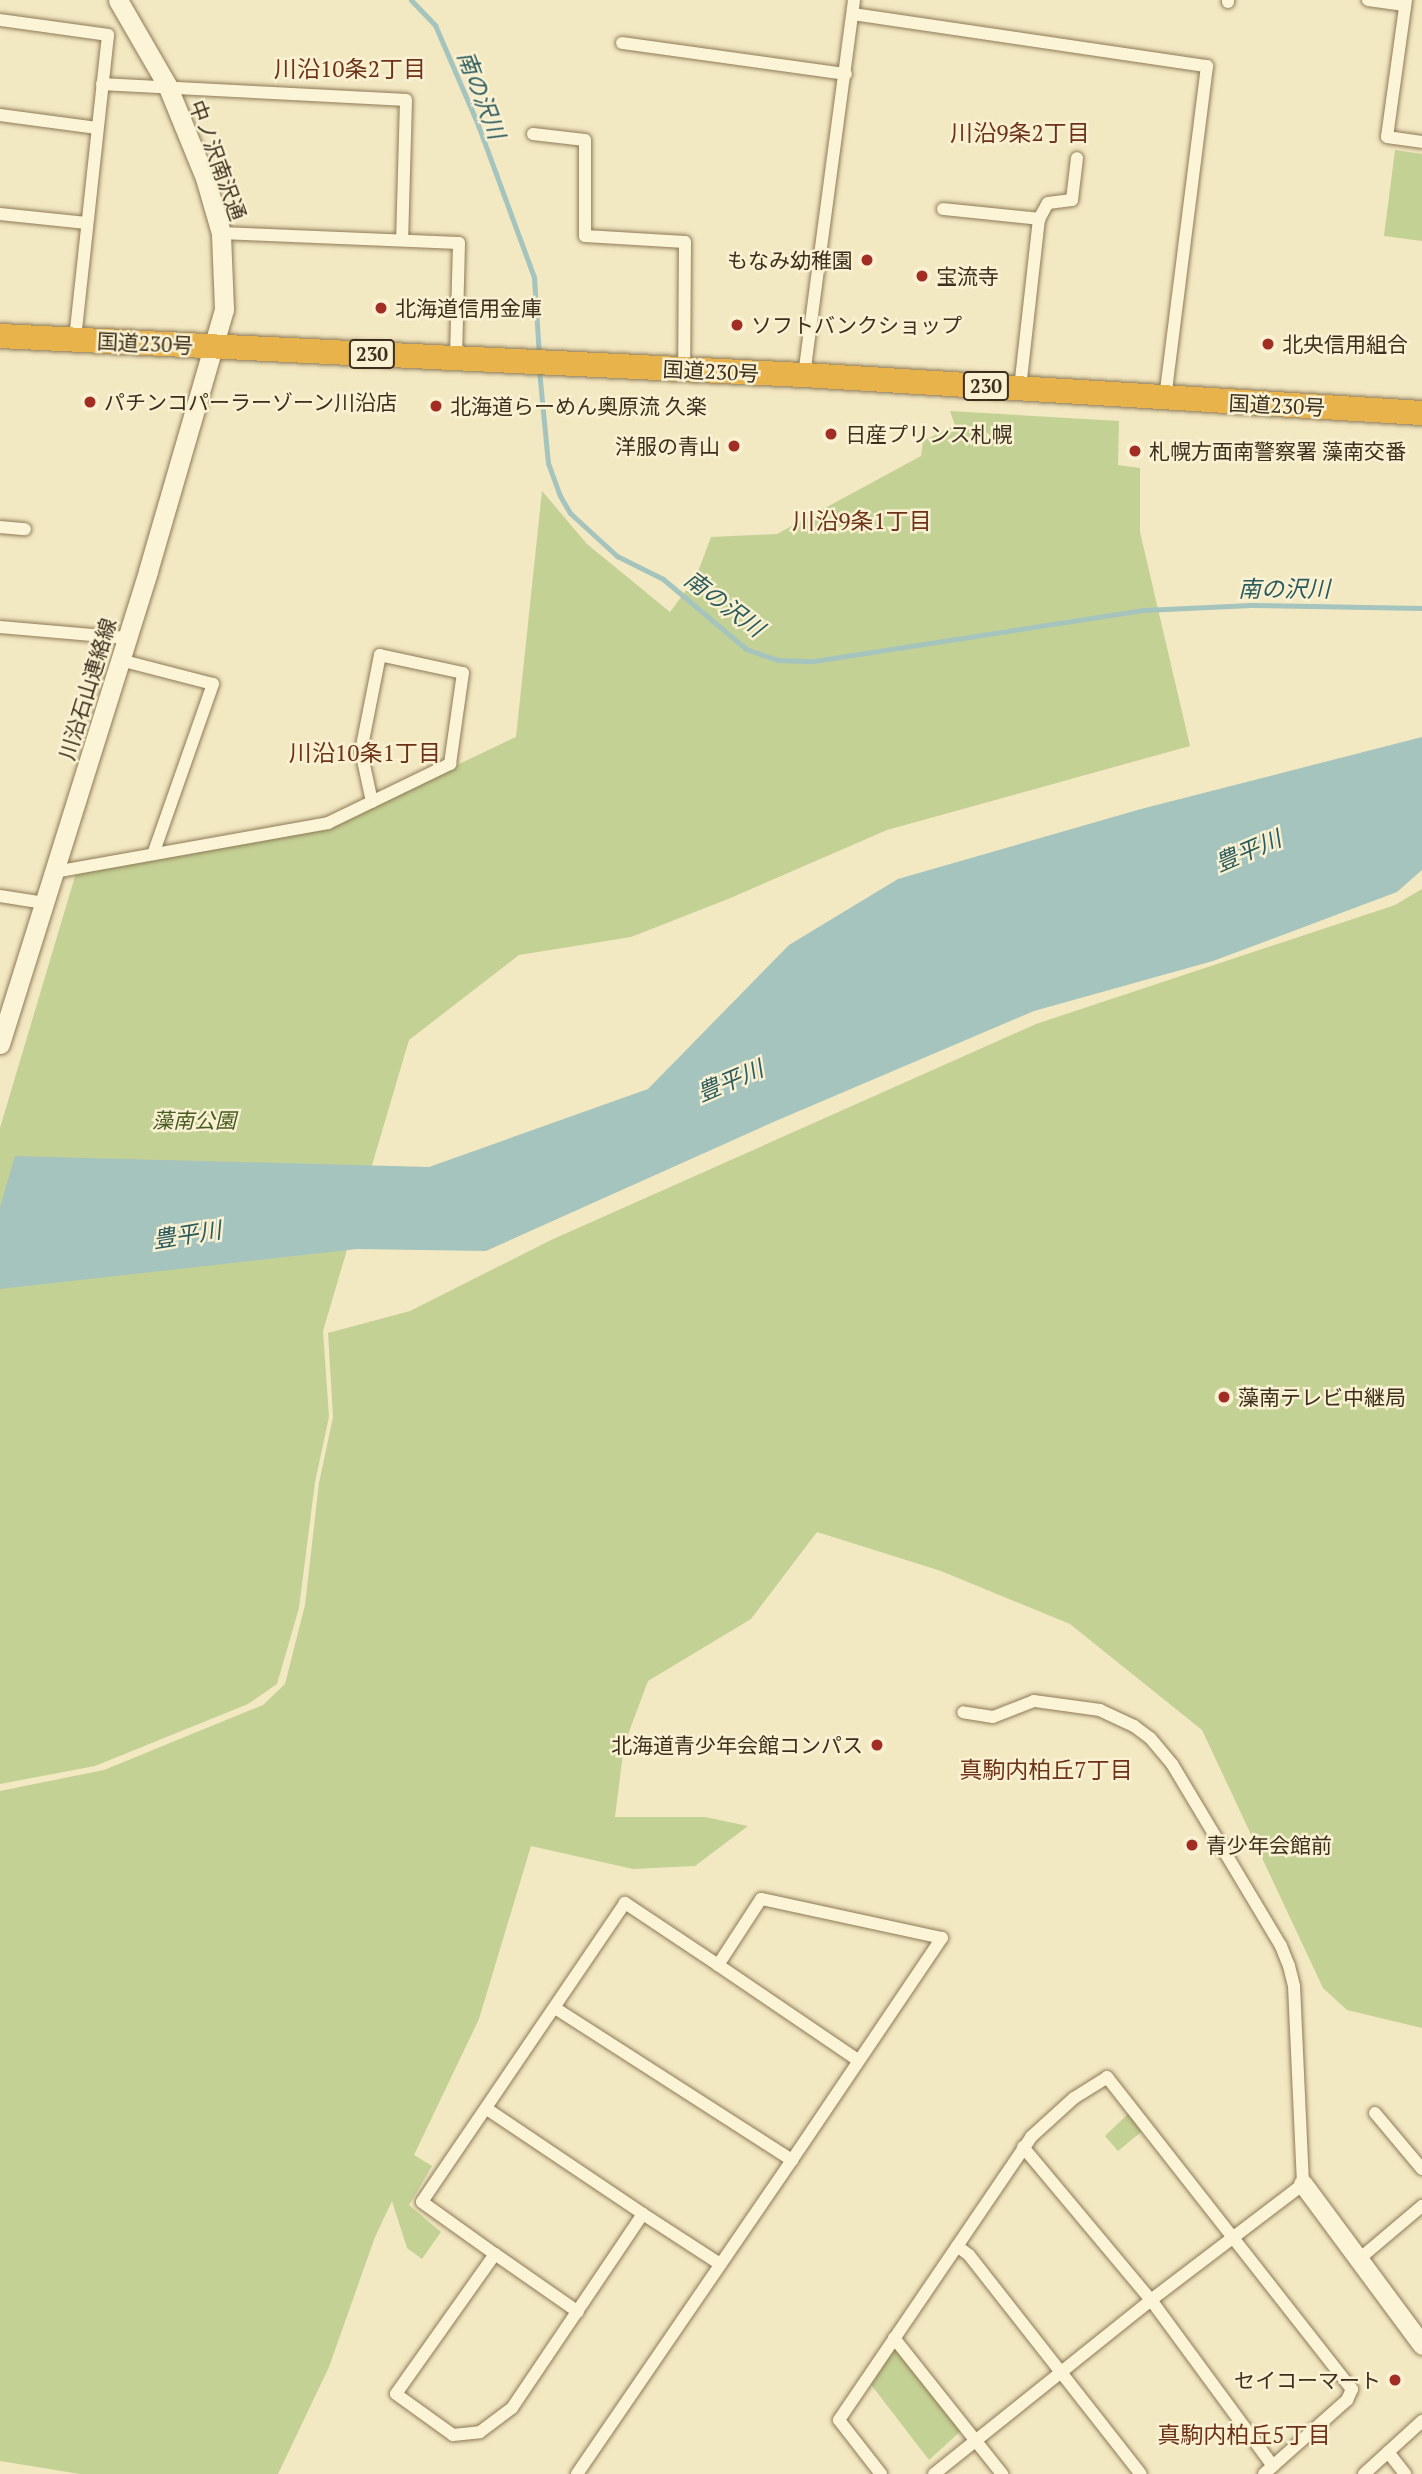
<!DOCTYPE html>
<meta charset="utf-8">
<style>
body{margin:0}
#map{position:relative;width:1422px;height:2474px;overflow:hidden;background:#f2e8c2;font-family:"PT Serif","Noto Sans JP",serif}
div>[style]{position:absolute}
.green>*{inset:0;background:#c4d195}
.water>*{inset:0;background:#a5c4be}
.stream>*{height:5px;margin:-2.5px;padding:0 2.5px;transform-origin:2.5px;border-radius:2.5px;background:#a5c4be}
.roads{filter:drop-shadow(0 0 2px #8e7a57) drop-shadow(0 0 2px #8e7a57)}
.street>*{height:12px;margin:-6px;padding:0 6px;transform-origin:6px;border-radius:6px;background:#fcf4d6}
.secondary>*{height:19px;margin:-9.5px;padding:0 9.5px;transform-origin:9.5px;border-radius:9.5px;background:#fcf4d6}
.highway>*{height:24px;margin:-12px;padding:0 12px;transform-origin:12px;border-radius:12px;background:#e9b34b}
.dots>*{width:19px;height:19px;translate:-50% -50%;box-sizing:border-box;border:4px solid #f9f1d2;border-radius:50%}
span{translate:-50% -50%;white-space:nowrap;text-align:center;line-height:1.15;-webkit-text-stroke:5px #f9f1d2;paint-order:stroke}
.shield-label span{padding:2px 5px;background:#f9f1d2;border:2px solid;border-radius:5px;-webkit-text-stroke-width:0}
.shield-label{font-size:19px;color:#3c2f1d;font-weight:700}
.street-label{font-size:21px;color:#3c2f1d}
.poi-label{font-size:21px;color:#3c2f1d}
.right{translate:-100% -50%;text-align:right}
.left{translate:0 -50%;text-align:left}
.park-label{font-size:21px;color:#465b21;font-style:italic}
.neighbourhood-label{font-size:23px;color:#6d3218}
.water-label{font-size:23px;color:#2b5b5d;font-style:italic}
</style>
<div id="map">
<div class="green">
<i style="clip-path:polygon(1395px 150px,1422px 154px,1422px 241px,1384px 236px)"></i>
<i style="clip-path:polygon(950px 411px,1119px 421px,1118px 465px,1140px 468px,1140px 532px,1190px 746px,887px 830px,728px 899px,631px 937px,519px 955px,409px 1040px,323px 1331px,329px 1417px,315px 1482px,299px 1608px,277px 1684px,248px 1704px,95px 1766px,0 1784px,0 1128px,76px 873px,328px 826px,516px 737px,542px 491px,587px 544px,670px 612px,696px 577px,711px 537px,777px 534px,921px 456px,923px 441px,955px 425px)"></i>
<i style="clip-path:polygon(1422px 889px,1422px 2028px,1347px 2010px,1323px 1988px,1202px 1730px,1070px 1624px,941px 1571px,817px 1532px,751px 1619px,648px 1681px,624px 1745px,615px 1817px,705px 1817px,748px 1826px,695px 1866px,633px 1869px,531px 1846px,479px 2019px,414px 2155px,432px 2166px,409px 2205px,441px 2232px,422px 2259px,407px 2248px,392px 2201px,375px 2237px,329px 2367px,278px 2474px,80px 2474px,0 2461px,0 1791px,104px 1770px,263px 1705px,285px 1684px,305px 1605px,319px 1483px,333px 1417px,328px 1333px,410px 1311px,551px 1240px,1036px 1024px,1395px 905px)"></i>
<i style="clip-path:polygon(1131px 2111px,1146px 2128px,1118px 2151px,1105px 2136px)"></i>
<i style="clip-path:polygon(901px 2346px,961px 2431px,929px 2460px,869px 2382px,892px 2348px)"></i>
</div>
<div class="water">
<i style="clip-path:polygon(1422px 737px,1422px 870px,1397px 892px,1213px 961px,1034px 1011px,771px 1123px,486px 1251px,357px 1249px,0 1289px,0 1207px,15px 1156px,429px 1167px,648px 1089px,789px 945px,898px 879px,1141px 809px)"></i>
</div>
<div class="stream">
<i style="left:411px;top:0;width:35px;rotate:46deg"></i>
<i style="left:435px;top:25px;width:109px;rotate:66.7deg"></i>
<i style="left:478px;top:125px;width:162px;rotate:69.8deg"></i>
<i style="left:534px;top:277px;width:80px;rotate:86.4deg"></i>
<i style="left:539px;top:370px;width:93px;rotate:84.5deg"></i>
<i style="left:548px;top:463px;width:33px;rotate:70deg"></i>
<i style="left:559px;top:494px;width:22px;rotate:60deg"></i>
<i style="left:570px;top:513px;width:64px;rotate:42.5deg"></i>
<i style="left:617px;top:556px;width:51px;rotate:26.6deg"></i>
<i style="left:663px;top:579px;width:109px;rotate:40.1deg"></i>
<i style="left:746px;top:649px;width:34px;rotate:19deg"></i>
<i style="left:778px;top:660px;width:36px;rotate:2deg"></i>
<i style="left:814px;top:661px;width:334px;rotate:-8.8deg"></i>
<i style="left:1144px;top:610px;width:107px;rotate:-2.7deg"></i>
<i style="left:1251px;top:605px;width:171px;rotate:1deg"></i>
</div>
<div class="roads">
<div class="street">
<i style="left:1368px;top:0;width:37px;rotate:8deg"></i>
<i style="left:1406px;top:0;width:138px;rotate:97.9deg"></i>
<i style="left:1387px;top:137px;width:35px;rotate:8deg"></i>
<i style="left:1228px;top:2px;width:2px;rotate:-90deg"></i>
<i style="left:853px;top:14px;width:358px;rotate:8.4deg"></i>
<i style="left:1207px;top:66px;width:336px;rotate:97.2deg"></i>
<i style="left:0;top:20px;width:109px;rotate:7.9deg"></i>
<i style="left:108px;top:35px;width:307px;rotate:96.2deg"></i>
<i style="left:622px;top:43px;width:226px;rotate:7.9deg"></i>
<i style="left:102px;top:84px;width:304px;rotate:3deg"></i>
<i style="left:406px;top:100px;width:140px;rotate:91.6deg"></i>
<i style="left:0;top:115px;width:98px;rotate:7.6deg"></i>
<i style="left:533px;top:134px;width:52px;rotate:6.6deg"></i>
<i style="left:585px;top:140px;width:96px;rotate:90deg"></i>
<i style="left:585px;top:236px;width:100px;rotate:3.4deg"></i>
<i style="left:685px;top:242px;width:128px;rotate:90.4deg"></i>
<i style="left:943px;top:209px;width:97px;rotate:5.9deg"></i>
<i style="left:0;top:214px;width:87px;rotate:5.9deg"></i>
<i style="left:221px;top:233px;width:238px;rotate:2.4deg"></i>
<i style="left:459px;top:243px;width:115px;rotate:91.5deg"></i>
<i style="left:804px;top:375px;width:378px;rotate:-82.4deg"></i>
<i style="left:1020px;top:388px;width:170px;rotate:-83.6deg"></i>
<i style="left:1039px;top:219px;width:18px;rotate:-61deg"></i>
<i style="left:1048px;top:203px;width:24px;rotate:-7deg"></i>
<i style="left:1072px;top:200px;width:42px;rotate:-83.2deg"></i>
<i style="left:0;top:527px;width:25px;rotate:5deg"></i>
<i style="left:0;top:627px;width:127px;rotate:5deg"></i>
<i style="left:120px;top:660px;width:96px;rotate:14.5deg"></i>
<i style="left:213px;top:684px;width:180px;rotate:109.4deg"></i>
<i style="left:54px;top:872px;width:278px;rotate:-10.1deg"></i>
<i style="left:328px;top:823px;width:136px;rotate:-25.8deg"></i>
<i style="left:450px;top:764px;width:92px;rotate:-81.9deg"></i>
<i style="left:463px;top:673px;width:85px;rotate:-167.8deg"></i>
<i style="left:380px;top:655px;width:98px;rotate:101.2deg"></i>
<i style="left:361px;top:751px;width:52px;rotate:77.8deg"></i>
<i style="left:0;top:896px;width:45px;rotate:9deg"></i>
<i style="left:718px;top:1965px;width:169px;rotate:34.2deg"></i>
<i style="left:555px;top:2008px;width:282px;rotate:32.7deg"></i>
<i style="left:487px;top:2109px;width:188px;rotate:33.9deg"></i>
<i style="left:1375px;top:2113px;width:73px;rotate:50deg"></i>
<i style="left:1023px;top:2147px;width:199px;rotate:50.1deg"></i>
<i style="left:1151px;top:2300px;width:206px;rotate:53.7deg"></i>
<i style="left:957px;top:2246px;width:15px;rotate:37deg"></i>
<i style="left:969px;top:2255px;width:278px;rotate:51.9deg"></i>
<i style="left:495px;top:2254px;width:101px;rotate:34.9deg"></i>
<i style="left:1358px;top:2260px;width:84px;rotate:-40.2deg"></i>
<i style="left:894px;top:2338px;width:174px;rotate:51.5deg"></i>
<i style="left:1388px;top:2452px;width:28px;rotate:52deg"></i>
<i style="left:577px;top:2474px;width:381px;rotate:-55.6deg"></i>
<i style="left:792px;top:2160px;width:268px;rotate:-56deg"></i>
<i style="left:942px;top:1938px;width:185px;rotate:-167.8deg"></i>
<i style="left:761px;top:1899px;width:79px;rotate:123.1deg"></i>
<i style="left:718px;top:1965px;width:112px;rotate:-146.3deg"></i>
<i style="left:625px;top:1903px;width:361px;rotate:124.2deg"></i>
<i style="left:422px;top:2202px;width:90px;rotate:35.5deg"></i>
<i style="left:495px;top:2254px;width:171px;rotate:125.3deg"></i>
<i style="left:396px;top:2394px;width:70px;rotate:35.7deg"></i>
<i style="left:453px;top:2435px;width:27px;rotate:-6deg"></i>
<i style="left:480px;top:2432px;width:40px;rotate:-37deg"></i>
<i style="left:512px;top:2408px;width:234px;rotate:-56deg"></i>
<i style="left:643px;top:2214px;width:92px;rotate:33deg"></i>
<i style="left:881px;top:2474px;width:68px;rotate:-127.9deg"></i>
<i style="left:839px;top:2420px;width:342px;rotate:-55.8deg"></i>
<i style="left:1031px;top:2137px;width:58px;rotate:-42.2deg"></i>
<i style="left:1074px;top:2098px;width:39px;rotate:-32deg"></i>
<i style="left:1107px;top:2077px;width:397px;rotate:51.9deg"></i>
<i style="left:1352px;top:2389px;width:12px;rotate:114deg"></i>
<i style="left:1347px;top:2400px;width:111px;rotate:138.3deg"></i>
<i style="left:934px;top:2474px;width:278px;rotate:-38.7deg"></i>
<i style="left:1151px;top:2300px;width:191px;rotate:-37.3deg"></i>
<i style="left:1303px;top:2184px;width:198px;rotate:-92.6deg"></i>
<i style="left:1294px;top:1986px;width:21px;rotate:-104deg"></i>
<i style="left:1289px;top:1966px;width:22px;rotate:-112deg"></i>
<i style="left:1281px;top:1946px;width:212px;rotate:-120.9deg"></i>
<i style="left:1172px;top:1764px;width:34px;rotate:-130deg"></i>
<i style="left:1150px;top:1738px;width:20px;rotate:-143deg"></i>
<i style="left:1134px;top:1726px;width:38px;rotate:-155deg"></i>
<i style="left:1100px;top:1710px;width:67px;rotate:-172.2deg"></i>
<i style="left:1034px;top:1701px;width:44px;rotate:158.7deg"></i>
<i style="left:993px;top:1717px;width:30px;rotate:-171deg"></i>
<i style="left:1364px;top:2474px;width:79px;rotate:-42.4deg"></i>
</div>
<div class="secondary">
<i style="left:0;top:1044px;width:496px;rotate:-72.6deg"></i>
<i style="left:148px;top:571px;width:273px;rotate:-73.8deg"></i>
<i style="left:224px;top:309px;width:76px;rotate:-92.3deg"></i>
<i style="left:221px;top:233px;width:57px;rotate:-106.2deg"></i>
<i style="left:205px;top:178px;width:100px;rotate:-112.2deg"></i>
<i style="left:167px;top:85px;width:98px;rotate:-120deg"></i>
<i style="left:1303px;top:2184px;width:200px;rotate:53.5deg"></i>
</div>
<div class="highway">
<i style="left:0;top:336px;width:805px;rotate:2.78deg"></i>
<i style="left:804px;top:375px;width:619px;rotate:3.52deg"></i>
</div>
</div>
<div class="dots">
<i style="left:867px;top:260px;background:#a22d22"></i>
<i style="left:922px;top:276px;background:#a22d22"></i>
<i style="left:381px;top:308px;background:#a22d22"></i>
<i style="left:737px;top:325px;background:#a22d22"></i>
<i style="left:1268px;top:344px;background:#a22d22"></i>
<i style="left:90px;top:402px;background:#a22d22"></i>
<i style="left:436px;top:406px;background:#a22d22"></i>
<i style="left:831px;top:434px;background:#a22d22"></i>
<i style="left:734px;top:446px;background:#a22d22"></i>
<i style="left:1135px;top:451px;background:#a22d22"></i>
<i style="left:1224px;top:1397px;background:#a22d22"></i>
<i style="left:877px;top:1745px;background:#a22d22"></i>
<i style="left:1192px;top:1845px;background:#a22d22"></i>
<i style="left:1395px;top:2380px;background:#a22d22"></i>
</div>
<div class="shield-label">
<span style="left:372px;top:354px">230</span>
<span style="left:986px;top:386px">230</span>
</div>
<div class="street-label">
<span style="left:218px;top:160px;rotate:70deg">中ノ沢南沢通</span>
<span style="left:145px;top:343px;rotate:3deg">国道230号</span>
<span style="left:711px;top:371px;rotate:3deg">国道230号</span>
<span style="left:1277px;top:405px;rotate:3deg">国道230号</span>
<span style="left:87px;top:689px;rotate:-73deg">川沿石山連絡線</span>
</div>
<div class="poi-label">
<span class="right" style="left:853px;top:260px">もなみ幼稚園</span>
<span class="left" style="left:936px;top:276px">宝流寺</span>
<span class="left" style="left:395px;top:308px">北海道信用金庫</span>
<span class="left" style="left:751px;top:325px">ソフトバンクショップ</span>
<span class="left" style="left:1282px;top:344px">北央信用組合</span>
<span class="left" style="left:104px;top:402px">パチンコパーラーゾーン川沿店</span>
<span class="left" style="left:450px;top:406px">北海道らーめん奥原流 久楽</span>
<span class="left" style="left:845px;top:434px">日産プリンス札幌</span>
<span class="right" style="left:720px;top:446px">洋服の青山</span>
<span class="left" style="left:1149px;top:451px">札幌方面南警察署 藻南交番</span>
<span class="left" style="left:1238px;top:1397px">藻南テレビ中継局</span>
<span class="right" style="left:863px;top:1745px">北海道青少年会館コンパス</span>
<span class="left" style="left:1206px;top:1845px">青少年会館前</span>
<span class="right" style="left:1381px;top:2380px">セイコーマート</span>
</div>
<div class="park-label">
<span style="left:194px;top:1120px">藻南公園</span>
</div>
<div class="neighbourhood-label">
<span style="left:350px;top:69px">川沿10条2丁目</span>
<span style="left:1020px;top:133px">川沿9条2丁目</span>
<span style="left:862px;top:521px">川沿9条1丁目</span>
<span style="left:365px;top:753px">川沿10条1丁目</span>
<span style="left:1046px;top:1770px">真駒内柏丘7丁目</span>
<span style="left:1244px;top:2435px">真駒内柏丘5丁目</span>
</div>
<div class="water-label">
<span style="left:481px;top:95px;rotate:69deg">南の沢川</span>
<span style="left:1284px;top:589px">南の沢川</span>
<span style="left:724px;top:604px;rotate:37deg">南の沢川</span>
<span style="left:1248px;top:851px;rotate:-23deg">豊平川</span>
<span style="left:730px;top:1081px;rotate:-23deg">豊平川</span>
<span style="left:187px;top:1235px;rotate:-9deg">豊平川</span>
</div>
</div>
